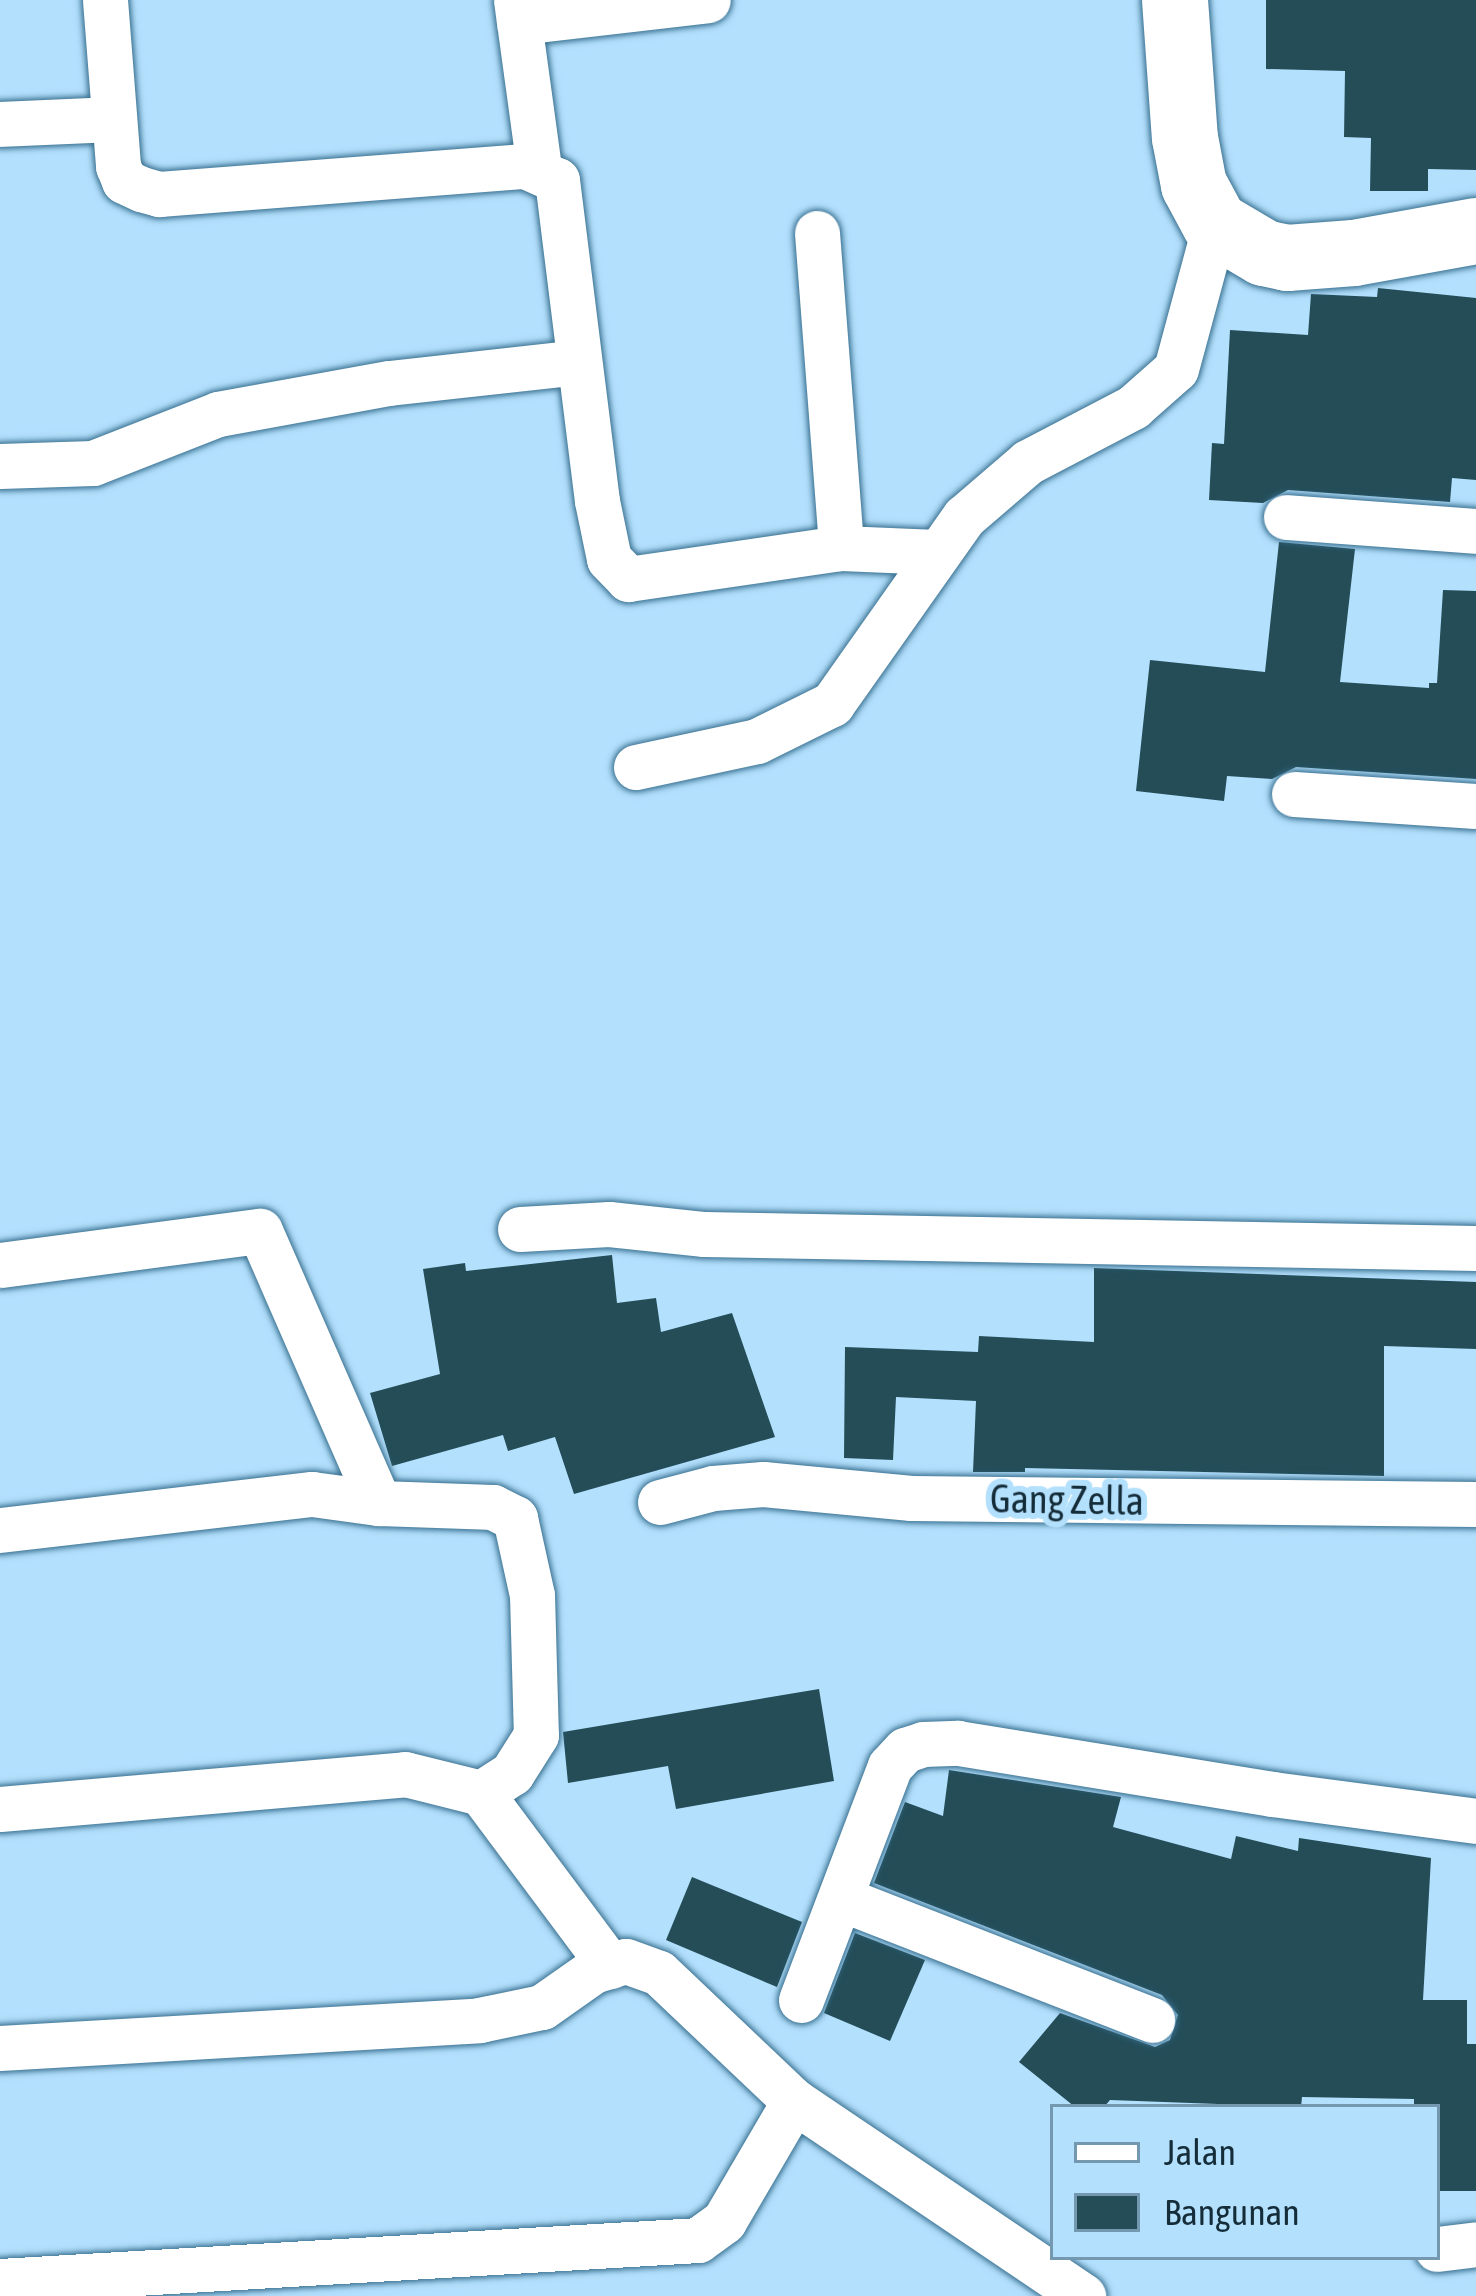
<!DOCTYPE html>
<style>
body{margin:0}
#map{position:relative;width:1476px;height:2296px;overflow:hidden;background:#b3e0fd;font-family:"Asap Condensed",sans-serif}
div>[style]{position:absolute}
.building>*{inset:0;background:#244d58}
.roads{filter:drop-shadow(0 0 3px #386f8f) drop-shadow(0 0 3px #386f8f)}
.street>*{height:45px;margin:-22.5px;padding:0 22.5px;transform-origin:22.5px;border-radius:22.5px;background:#fff}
.secondary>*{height:66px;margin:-33px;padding:0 33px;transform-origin:33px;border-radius:33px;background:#fff}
span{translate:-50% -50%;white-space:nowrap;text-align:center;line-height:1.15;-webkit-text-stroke:12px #b3e0fd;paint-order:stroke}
.street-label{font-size:39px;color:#152c39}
.legend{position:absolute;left:1050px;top:2104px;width:390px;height:156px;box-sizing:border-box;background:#b3e0fd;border:3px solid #7498af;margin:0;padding:15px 21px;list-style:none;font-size:36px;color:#152c39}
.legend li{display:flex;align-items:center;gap:24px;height:60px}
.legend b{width:60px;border:3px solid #7498af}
</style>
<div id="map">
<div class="building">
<i style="clip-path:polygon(1266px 0,1476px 0,1476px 170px,1428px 169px,1428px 191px,1370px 191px,1371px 138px,1344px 137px,1345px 71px,1266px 69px)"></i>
<i style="clip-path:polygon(1378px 288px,1476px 298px,1476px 480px,1452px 478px,1450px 502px,1288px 490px,1263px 503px,1209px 500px,1212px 443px,1224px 444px,1230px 330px,1308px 335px,1311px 294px,1377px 297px)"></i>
<i style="clip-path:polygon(1279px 542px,1355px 549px,1340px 682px,1429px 688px,1429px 683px,1437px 683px,1443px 590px,1476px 591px,1476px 779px,1296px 767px,1272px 779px,1227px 776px,1224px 801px,1136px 791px,1150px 660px,1265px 672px)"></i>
<i style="clip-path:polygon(612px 1255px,617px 1303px,656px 1298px,661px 1332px,732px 1313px,775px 1437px,574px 1494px,555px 1437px,508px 1451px,503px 1435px,392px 1466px,370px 1393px,440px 1374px,423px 1269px,465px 1263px,466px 1271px)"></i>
<i style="clip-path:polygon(1094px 1268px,1476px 1282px,1476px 1349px,1384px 1346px,1384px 1476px,1025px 1468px,1025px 1472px,973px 1472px,976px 1401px,896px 1397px,893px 1460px,844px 1458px,845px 1347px,978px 1352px,979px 1336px,1094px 1342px)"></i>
<i style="clip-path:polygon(819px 1689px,834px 1781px,676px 1809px,668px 1766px,568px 1783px,563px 1732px)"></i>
<i style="clip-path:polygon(949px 1770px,1121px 1797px,1113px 1827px,1231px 1859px,1236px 1836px,1298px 1851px,1299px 1838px,1431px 1858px,1423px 2000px,1467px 2000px,1467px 2044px,1476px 2044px,1476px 2191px,1437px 2191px,1437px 2107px,1414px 2107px,1414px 2099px,1302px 2097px,1301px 2107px,1110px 2100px,1104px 2107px,1075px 2107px,1019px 2062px,1060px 2013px,1155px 2047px,1170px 2040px,1178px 2015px,1162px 1995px,874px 1883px,905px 1802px,943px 1816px)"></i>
<i style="clip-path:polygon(692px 1877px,802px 1922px,777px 1987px,666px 1940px)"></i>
<i style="clip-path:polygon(855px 1933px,925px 1960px,890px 2041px,824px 2013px)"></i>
</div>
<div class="roads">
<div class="street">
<i style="left:105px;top:0;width:167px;rotate:85.5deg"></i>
<i style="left:118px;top:166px;width:16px;rotate:68deg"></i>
<i style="left:124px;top:181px;width:19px;rotate:25deg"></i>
<i style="left:141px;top:189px;width:19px;rotate:16deg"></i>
<i style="left:159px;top:194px;width:367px;rotate:-4.4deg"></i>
<i style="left:525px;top:166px;width:35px;rotate:24deg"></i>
<i style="left:557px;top:180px;width:323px;rotate:82.9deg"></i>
<i style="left:597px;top:501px;width:59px;rotate:78.3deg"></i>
<i style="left:609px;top:559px;width:28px;rotate:46deg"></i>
<i style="left:628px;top:579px;width:215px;rotate:-8.3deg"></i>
<i style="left:841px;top:548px;width:96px;rotate:2.4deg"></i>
<i style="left:516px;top:0;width:170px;rotate:82.2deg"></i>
<i style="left:519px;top:22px;width:190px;rotate:-6.6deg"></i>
<i style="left:0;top:124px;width:114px;rotate:-2.5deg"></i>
<i style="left:817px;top:233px;width:316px;rotate:85.6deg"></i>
<i style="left:0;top:466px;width:93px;rotate:-1.8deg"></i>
<i style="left:93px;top:463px;width:134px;rotate:-21.4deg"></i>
<i style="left:218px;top:414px;width:174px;rotate:-10.3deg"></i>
<i style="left:389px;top:383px;width:190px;rotate:-6.3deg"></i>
<i style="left:1286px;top:517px;width:191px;rotate:4.2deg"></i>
<i style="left:636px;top:767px;width:124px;rotate:-12.1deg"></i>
<i style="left:757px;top:741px;width:84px;rotate:-26.3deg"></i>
<i style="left:832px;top:704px;width:229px;rotate:-54.8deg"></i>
<i style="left:964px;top:517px;width:84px;rotate:-40.7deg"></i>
<i style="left:1028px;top:462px;width:119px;rotate:-27.6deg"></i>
<i style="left:1133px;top:407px;width:57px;rotate:-41.5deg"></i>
<i style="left:1176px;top:369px;width:150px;rotate:-74.9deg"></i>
<i style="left:1294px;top:794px;width:182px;rotate:3.8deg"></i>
<i style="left:520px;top:1229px;width:89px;rotate:-3.2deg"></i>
<i style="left:609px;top:1224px;width:96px;rotate:6deg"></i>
<i style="left:704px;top:1234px;width:772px;rotate:1.04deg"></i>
<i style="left:0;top:1265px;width:262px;rotate:-7.5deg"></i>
<i style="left:260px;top:1231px;width:297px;rotate:66.4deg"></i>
<i style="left:660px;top:1502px;width:55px;rotate:-14.8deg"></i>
<i style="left:713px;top:1488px;width:50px;rotate:-4.6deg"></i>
<i style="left:763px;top:1484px;width:149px;rotate:5.4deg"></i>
<i style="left:911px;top:1498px;width:565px;rotate:0.61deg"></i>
<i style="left:0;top:1530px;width:314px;rotate:-6.6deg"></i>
<i style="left:312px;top:1494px;width:68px;rotate:7.7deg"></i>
<i style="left:379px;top:1503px;width:114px;rotate:2deg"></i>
<i style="left:493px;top:1507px;width:25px;rotate:27deg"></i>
<i style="left:515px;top:1518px;width:79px;rotate:77.6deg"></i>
<i style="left:532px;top:1595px;width:140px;rotate:88.4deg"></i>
<i style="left:536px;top:1735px;width:45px;rotate:122.3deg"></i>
<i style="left:512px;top:1773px;width:37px;rotate:147deg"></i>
<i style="left:0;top:1809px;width:407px;rotate:-4.9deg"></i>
<i style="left:405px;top:1774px;width:78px;rotate:14deg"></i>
<i style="left:481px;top:1793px;width:216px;rotate:53.3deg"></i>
<i style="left:842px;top:1899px;width:333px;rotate:21.3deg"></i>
<i style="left:801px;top:2000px;width:250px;rotate:-69.2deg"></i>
<i style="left:890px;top:1766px;width:22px;rotate:-47deg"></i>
<i style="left:905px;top:1750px;width:19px;rotate:-18deg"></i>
<i style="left:923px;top:1744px;width:35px;rotate:-2deg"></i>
<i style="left:958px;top:1743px;width:318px;rotate:9.2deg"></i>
<i style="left:1272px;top:1794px;width:206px;rotate:7.5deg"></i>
<i style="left:0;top:2048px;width:480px;rotate:-3.3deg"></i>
<i style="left:479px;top:2020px;width:64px;rotate:-11.7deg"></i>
<i style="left:542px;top:2007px;width:62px;rotate:-35.2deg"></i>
<i style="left:593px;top:1971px;width:34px;rotate:-17deg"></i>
<i style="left:626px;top:1961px;width:35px;rotate:20deg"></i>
<i style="left:659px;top:1973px;width:186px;rotate:43.5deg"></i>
<i style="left:794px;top:2101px;width:349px;rotate:34deg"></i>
<i style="left:1437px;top:2249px;width:39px;rotate:-7deg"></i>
<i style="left:0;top:2281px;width:699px;rotate:-3.36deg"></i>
<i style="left:698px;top:2240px;width:32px;rotate:-36deg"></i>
<i style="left:724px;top:2221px;width:139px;rotate:-59.7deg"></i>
</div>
<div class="secondary">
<i style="left:1175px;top:0;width:138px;rotate:85.9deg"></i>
<i style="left:1185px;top:138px;width:48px;rotate:79.2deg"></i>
<i style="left:1194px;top:185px;width:44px;rotate:61.7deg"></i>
<i style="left:1215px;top:224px;width:57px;rotate:30.6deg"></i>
<i style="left:1264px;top:253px;width:24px;rotate:12deg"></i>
<i style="left:1287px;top:258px;width:67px;rotate:-4.3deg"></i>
<i style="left:1354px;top:253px;width:124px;rotate:-10.2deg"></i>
</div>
</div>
<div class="street-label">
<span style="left:1067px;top:1500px;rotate:1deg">Gang Zella</span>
</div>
<ul class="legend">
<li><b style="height:15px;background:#fff"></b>Jalan</li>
<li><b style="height:33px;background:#244d58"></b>Bangunan</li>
</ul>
</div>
